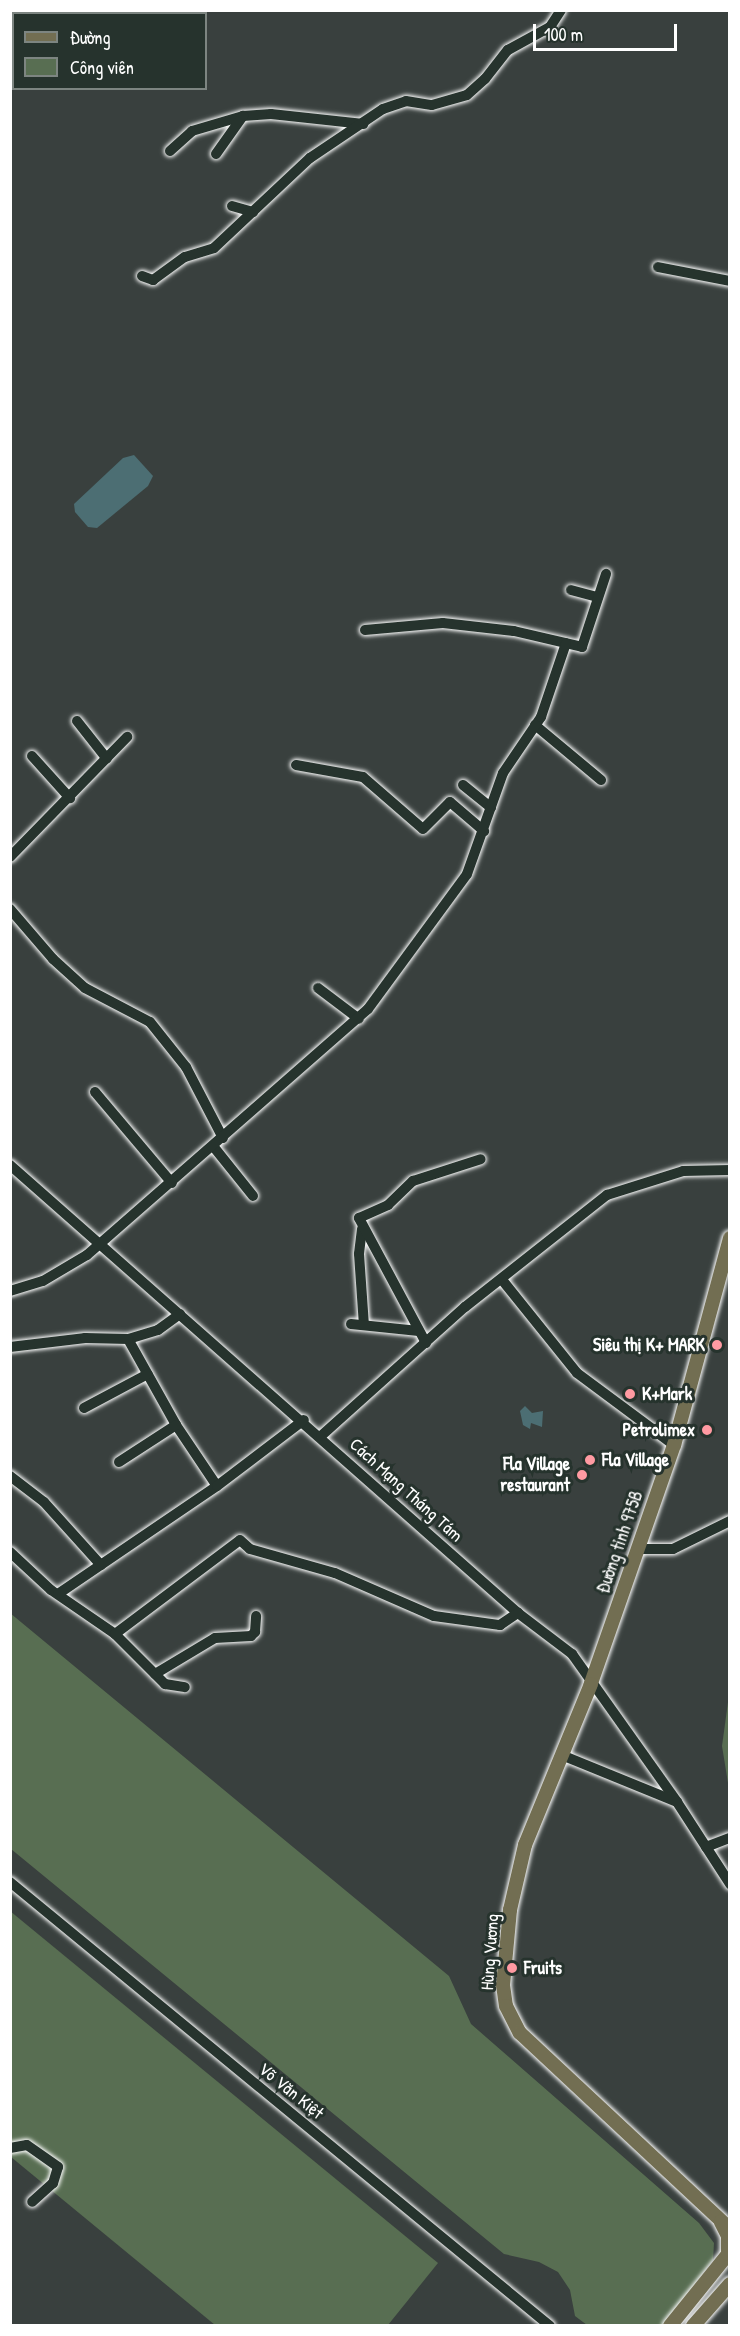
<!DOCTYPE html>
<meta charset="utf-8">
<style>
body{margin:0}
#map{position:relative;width:740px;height:2336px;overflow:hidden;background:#39403e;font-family:"Patrick Hand",sans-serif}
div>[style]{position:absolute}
.green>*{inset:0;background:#586e52}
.water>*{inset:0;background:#4c6e73}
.roads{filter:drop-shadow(0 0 2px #fff) drop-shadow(0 0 2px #fff)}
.minor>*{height:10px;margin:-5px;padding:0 5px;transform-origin:5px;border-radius:5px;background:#26332d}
.major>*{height:14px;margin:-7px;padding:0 7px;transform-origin:7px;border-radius:7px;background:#726e52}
.dots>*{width:16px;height:16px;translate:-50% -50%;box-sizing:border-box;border:3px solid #26332d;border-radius:50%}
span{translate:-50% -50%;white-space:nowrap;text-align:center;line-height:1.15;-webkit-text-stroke:6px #26332d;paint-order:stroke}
.poi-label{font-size:18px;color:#fff;font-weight:700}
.right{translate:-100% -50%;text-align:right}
.left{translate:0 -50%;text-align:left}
.street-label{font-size:18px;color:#fff}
.frame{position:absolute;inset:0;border:12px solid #fff;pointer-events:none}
.legend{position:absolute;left:12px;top:12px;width:195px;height:78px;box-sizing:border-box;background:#26332d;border:2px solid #7d8581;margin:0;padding:8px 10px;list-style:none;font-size:18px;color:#fff}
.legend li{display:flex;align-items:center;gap:12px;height:30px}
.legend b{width:30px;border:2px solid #7d8581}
.scale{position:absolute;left:533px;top:24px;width:144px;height:27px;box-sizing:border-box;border:3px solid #fff;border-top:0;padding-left:8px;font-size:18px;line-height:21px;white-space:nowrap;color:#fff;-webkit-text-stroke:4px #26332d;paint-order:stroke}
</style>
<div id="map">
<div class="green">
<i style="clip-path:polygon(10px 1613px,449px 1976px,471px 2024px,699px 2223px,714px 2243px,713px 2260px,663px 2325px,587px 2325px,575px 2316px,570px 2290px,558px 2272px,539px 2262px,504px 2254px,11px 1849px)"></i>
<i style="clip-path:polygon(729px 1695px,729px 1789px,722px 1746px)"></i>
<i style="clip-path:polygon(10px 1911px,438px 2263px,388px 2325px,215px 2325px,11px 2157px)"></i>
</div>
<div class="water">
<i style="clip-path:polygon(134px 455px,153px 476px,148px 486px,97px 528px,88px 527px,75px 512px,74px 504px,123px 458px)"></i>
<i style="clip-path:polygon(525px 1406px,532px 1413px,543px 1411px,542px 1427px,531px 1423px,530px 1429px,523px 1425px,520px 1411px)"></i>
</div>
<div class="roads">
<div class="minor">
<i style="left:170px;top:151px;width:30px;rotate:-42deg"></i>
<i style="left:192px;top:131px;width:53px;rotate:-16.4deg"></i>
<i style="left:243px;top:116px;width:28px;rotate:-4deg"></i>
<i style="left:271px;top:114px;width:93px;rotate:6.2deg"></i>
<i style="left:216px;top:154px;width:47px;rotate:-54.6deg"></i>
<i style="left:232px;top:206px;width:22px;rotate:16deg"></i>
<i style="left:658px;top:267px;width:73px;rotate:11deg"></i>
<i style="left:142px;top:276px;width:12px;rotate:20deg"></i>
<i style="left:153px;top:280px;width:39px;rotate:-36deg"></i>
<i style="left:185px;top:257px;width:30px;rotate:-17deg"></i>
<i style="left:214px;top:248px;width:132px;rotate:-43.2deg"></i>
<i style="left:310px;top:158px;width:88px;rotate:-33.9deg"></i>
<i style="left:383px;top:109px;width:24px;rotate:-19deg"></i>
<i style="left:406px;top:101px;width:26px;rotate:9deg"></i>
<i style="left:432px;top:105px;width:36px;rotate:-16deg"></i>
<i style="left:467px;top:95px;width:24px;rotate:-42deg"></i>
<i style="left:485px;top:79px;width:37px;rotate:-52deg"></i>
<i style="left:508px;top:50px;width:48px;rotate:-28.7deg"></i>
<i style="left:550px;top:27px;width:20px;rotate:-57deg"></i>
<i style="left:571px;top:590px;width:27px;rotate:15deg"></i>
<i style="left:365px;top:630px;width:78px;rotate:-5.1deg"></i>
<i style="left:443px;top:623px;width:71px;rotate:6.4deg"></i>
<i style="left:514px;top:631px;width:70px;rotate:13.2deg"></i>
<i style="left:582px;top:647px;width:77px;rotate:-71.8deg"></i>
<i style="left:77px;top:721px;width:48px;rotate:51.7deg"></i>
<i style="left:535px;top:725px;width:86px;rotate:39.8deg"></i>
<i style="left:32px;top:756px;width:57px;rotate:47.9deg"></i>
<i style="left:296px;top:765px;width:68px;rotate:10.2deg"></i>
<i style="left:363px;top:777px;width:79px;rotate:40.9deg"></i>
<i style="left:423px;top:829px;width:38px;rotate:-45deg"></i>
<i style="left:450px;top:802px;width:45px;rotate:40.5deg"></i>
<i style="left:463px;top:785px;width:36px;rotate:39deg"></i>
<i style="left:10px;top:857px;width:168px;rotate:-45.7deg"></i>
<i style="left:10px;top:909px;width:66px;rotate:49.3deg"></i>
<i style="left:53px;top:959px;width:43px;rotate:42.2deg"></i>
<i style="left:85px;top:988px;width:73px;rotate:27.6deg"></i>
<i style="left:150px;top:1022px;width:58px;rotate:51.3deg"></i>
<i style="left:186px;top:1067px;width:80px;rotate:62.5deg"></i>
<i style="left:318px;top:988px;width:51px;rotate:37.1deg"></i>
<i style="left:95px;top:1092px;width:119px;rotate:49.8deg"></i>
<i style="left:213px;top:1146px;width:64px;rotate:51.3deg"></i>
<i style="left:10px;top:1165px;width:677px;rotate:41.41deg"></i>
<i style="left:518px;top:1613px;width:68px;rotate:37.2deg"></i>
<i style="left:572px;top:1654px;width:181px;rotate:54.6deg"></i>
<i style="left:677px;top:1802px;width:98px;rotate:57.1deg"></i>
<i style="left:362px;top:1229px;width:25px;rotate:97deg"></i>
<i style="left:359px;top:1254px;width:71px;rotate:86deg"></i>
<i style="left:503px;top:1281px;width:118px;rotate:51.2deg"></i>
<i style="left:577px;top:1373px;width:121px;rotate:36.6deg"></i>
<i style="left:10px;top:1291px;width:34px;rotate:-17deg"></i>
<i style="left:43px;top:1281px;width:51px;rotate:-30.6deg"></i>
<i style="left:87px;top:1255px;width:373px;rotate:-41.2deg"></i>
<i style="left:368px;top:1009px;width:167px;rotate:-53.7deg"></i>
<i style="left:467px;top:874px;width:107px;rotate:-70.4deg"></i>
<i style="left:503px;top:773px;width:68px;rotate:-55.8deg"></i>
<i style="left:541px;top:717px;width:78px;rotate:-71.3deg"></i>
<i style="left:180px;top:1314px;width:27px;rotate:144deg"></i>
<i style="left:158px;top:1330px;width:31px;rotate:163deg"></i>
<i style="left:128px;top:1339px;width:98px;rotate:60.8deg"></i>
<i style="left:176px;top:1425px;width:73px;rotate:56.1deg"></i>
<i style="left:351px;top:1324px;width:68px;rotate:5.9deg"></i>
<i style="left:426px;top:1343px;width:142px;rotate:-118.2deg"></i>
<i style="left:359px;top:1218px;width:32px;rotate:-24deg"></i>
<i style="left:388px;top:1205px;width:35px;rotate:-44deg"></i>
<i style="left:413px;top:1181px;width:71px;rotate:-17.9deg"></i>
<i style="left:10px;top:1347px;width:76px;rotate:-6.8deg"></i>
<i style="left:85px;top:1338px;width:43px;rotate:1.3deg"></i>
<i style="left:84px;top:1408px;width:72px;rotate:-28deg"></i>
<i style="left:321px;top:1436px;width:193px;rotate:-41.9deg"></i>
<i style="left:465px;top:1307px;width:181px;rotate:-38.3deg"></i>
<i style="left:607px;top:1195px;width:80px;rotate:-17.5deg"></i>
<i style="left:683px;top:1171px;width:47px;rotate:-1.2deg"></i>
<i style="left:119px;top:1462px;width:68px;rotate:-33deg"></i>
<i style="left:10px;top:1476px;width:43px;rotate:37.4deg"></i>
<i style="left:44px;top:1502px;width:85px;rotate:47.9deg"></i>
<i style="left:637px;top:1549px;width:36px"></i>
<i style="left:673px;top:1549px;width:64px;rotate:-26.2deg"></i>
<i style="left:10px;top:1552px;width:56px;rotate:42.8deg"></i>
<i style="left:51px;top:1590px;width:78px;rotate:34.5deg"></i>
<i style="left:115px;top:1634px;width:71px;rotate:45deg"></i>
<i style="left:165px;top:1684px;width:20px;rotate:9deg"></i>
<i style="left:58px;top:1594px;width:192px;rotate:-34.2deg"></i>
<i style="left:217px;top:1486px;width:109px;rotate:-37.2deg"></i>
<i style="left:115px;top:1634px;width:156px;rotate:-36.9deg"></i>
<i style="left:240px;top:1540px;width:13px;rotate:42deg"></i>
<i style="left:250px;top:1549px;width:88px;rotate:15.8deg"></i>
<i style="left:335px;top:1573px;width:108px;rotate:23.5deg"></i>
<i style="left:434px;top:1616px;width:67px;rotate:7.8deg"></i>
<i style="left:500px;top:1625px;width:22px;rotate:-34deg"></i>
<i style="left:155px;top:1674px;width:70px;rotate:-31deg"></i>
<i style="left:215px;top:1638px;width:36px;rotate:-3deg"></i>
<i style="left:251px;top:1636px;width:6px;rotate:-45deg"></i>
<i style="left:255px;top:1632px;width:16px;rotate:-86deg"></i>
<i style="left:564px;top:1756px;width:122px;rotate:22.2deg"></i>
<i style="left:706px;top:1847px;width:26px;rotate:-21deg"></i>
<i style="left:10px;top:1882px;width:699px;rotate:39.43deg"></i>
<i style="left:10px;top:2148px;width:17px;rotate:-10deg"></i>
<i style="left:27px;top:2145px;width:38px;rotate:35deg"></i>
<i style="left:58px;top:2167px;width:17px;rotate:107deg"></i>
<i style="left:53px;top:2183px;width:28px;rotate:138deg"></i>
</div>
<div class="major">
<i style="left:730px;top:1238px;width:214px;rotate:105.1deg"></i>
<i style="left:674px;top:1445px;width:253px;rotate:109.2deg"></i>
<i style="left:591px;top:1684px;width:174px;rotate:112.3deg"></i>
<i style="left:525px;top:1845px;width:67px;rotate:103deg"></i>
<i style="left:510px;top:1910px;width:75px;rotate:95.3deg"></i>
<i style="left:503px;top:1985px;width:21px;rotate:82deg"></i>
<i style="left:506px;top:2006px;width:30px;rotate:63deg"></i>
<i style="left:520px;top:2033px;width:287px;rotate:43deg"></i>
<i style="left:670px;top:2326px;width:92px;rotate:-51.1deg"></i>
<i style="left:728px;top:2254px;width:18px;rotate:-90deg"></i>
<i style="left:728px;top:2236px;width:16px;rotate:-117deg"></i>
<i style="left:693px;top:2326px;width:56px;rotate:-48.6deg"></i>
</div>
</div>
<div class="dots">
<i style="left:717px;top:1345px;background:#ff9aa2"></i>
<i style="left:630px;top:1394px;background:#ff9aa2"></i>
<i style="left:707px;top:1430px;background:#ff9aa2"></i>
<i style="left:590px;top:1460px;background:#ff9aa2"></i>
<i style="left:582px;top:1475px;background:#ff9aa2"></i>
<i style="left:512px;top:1968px;background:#ff9aa2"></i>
</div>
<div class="poi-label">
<span class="right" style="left:705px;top:1345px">Siêu thị K+ MARK</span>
<span class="left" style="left:642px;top:1394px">K+Mark</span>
<span class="right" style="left:695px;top:1430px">Petrolimex</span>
<span class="left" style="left:602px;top:1460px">Fla Village</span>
<span class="right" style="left:570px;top:1475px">Fla Village<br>restaurant</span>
<span class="left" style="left:524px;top:1968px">Fruits</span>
</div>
<div class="street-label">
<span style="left:406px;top:1490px;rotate:42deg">Cách Mạng Tháng Tám</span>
<span style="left:620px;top:1542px;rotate:-71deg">Đường tỉnh 975B</span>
<span style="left:490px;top:1952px;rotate:-86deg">Hùng Vương</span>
<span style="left:291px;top:2091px;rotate:39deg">Võ Văn Kiệt</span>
</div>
<div class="frame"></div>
<ul class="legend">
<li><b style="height:8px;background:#726e52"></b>Đường</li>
<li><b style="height:16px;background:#586e52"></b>Công viên</li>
</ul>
<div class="scale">100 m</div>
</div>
